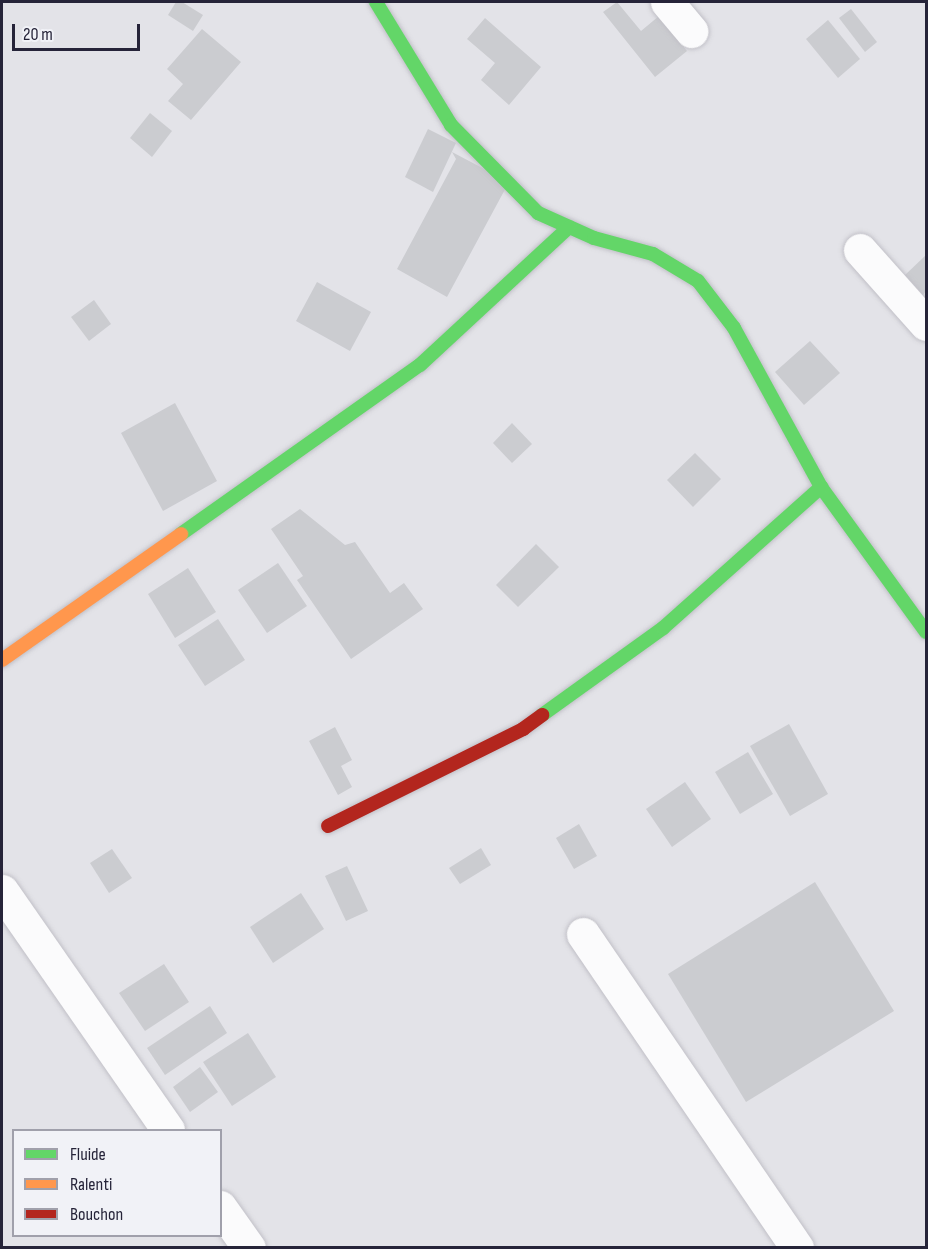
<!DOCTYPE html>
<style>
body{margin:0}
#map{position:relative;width:928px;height:1249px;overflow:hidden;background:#e3e3e8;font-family:"Sofia Sans Condensed",sans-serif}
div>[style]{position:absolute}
.building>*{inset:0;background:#cbccd0}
.roads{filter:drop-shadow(0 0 2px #c1c0c7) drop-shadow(0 0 2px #c1c0c7)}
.street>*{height:33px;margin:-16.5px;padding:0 16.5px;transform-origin:16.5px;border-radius:16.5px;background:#fbfbfc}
.fast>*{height:14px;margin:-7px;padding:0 7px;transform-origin:7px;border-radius:7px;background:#63d668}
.slow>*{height:14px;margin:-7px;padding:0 7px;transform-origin:7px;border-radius:7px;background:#ff974d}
.jam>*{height:14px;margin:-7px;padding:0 7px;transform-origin:7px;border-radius:7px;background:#b3261e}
span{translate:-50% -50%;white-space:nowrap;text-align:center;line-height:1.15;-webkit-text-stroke:4.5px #f1f2f7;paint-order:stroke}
.frame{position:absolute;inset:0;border:3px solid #262439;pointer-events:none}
.legend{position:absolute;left:12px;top:1129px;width:210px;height:108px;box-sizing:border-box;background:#f1f2f7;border:2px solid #a0a0ab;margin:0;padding:8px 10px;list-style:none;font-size:18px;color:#262439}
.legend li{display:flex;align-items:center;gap:12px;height:30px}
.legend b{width:30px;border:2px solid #a0a0ab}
.scale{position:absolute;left:12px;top:24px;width:128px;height:27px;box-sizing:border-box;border:3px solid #262439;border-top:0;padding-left:8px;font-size:18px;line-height:21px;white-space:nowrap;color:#262439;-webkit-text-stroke:4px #f1f2f7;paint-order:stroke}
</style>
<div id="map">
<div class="building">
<i style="clip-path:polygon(176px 2px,182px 2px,203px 15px,193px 31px,168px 15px)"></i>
<i style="clip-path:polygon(617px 2px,641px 31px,659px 16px,687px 51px,655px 77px,603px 12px)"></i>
<i style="clip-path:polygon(851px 9px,877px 42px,865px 52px,839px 18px)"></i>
<i style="clip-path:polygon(485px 18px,541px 67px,509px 105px,481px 80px,495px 63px,467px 39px)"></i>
<i style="clip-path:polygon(828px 20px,860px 59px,838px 78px,806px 39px)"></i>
<i style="clip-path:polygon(202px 29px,241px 62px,191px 120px,168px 101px,183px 84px,167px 69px)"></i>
<i style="clip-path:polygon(150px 113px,172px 131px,152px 157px,130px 138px)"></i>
<i style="clip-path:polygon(428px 129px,456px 143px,433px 192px,405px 177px)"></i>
<i style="clip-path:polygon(452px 152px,509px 182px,447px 297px,397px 269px,456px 159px)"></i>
<i style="clip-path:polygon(926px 255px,926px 291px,923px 295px,905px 275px)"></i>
<i style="clip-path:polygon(317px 282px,371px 312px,350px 351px,296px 321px)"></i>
<i style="clip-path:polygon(94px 300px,111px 324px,89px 341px,71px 317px)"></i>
<i style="clip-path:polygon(810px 341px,840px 373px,804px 405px,775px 372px)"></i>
<i style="clip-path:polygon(175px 403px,217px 481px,163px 511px,121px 433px)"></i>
<i style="clip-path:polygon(512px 423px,532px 444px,512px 463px,493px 443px)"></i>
<i style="clip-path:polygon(695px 453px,721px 479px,693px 507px,667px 480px)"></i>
<i style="clip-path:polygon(300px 509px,345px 545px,355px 542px,390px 593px,404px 583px,423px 609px,351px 659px,297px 580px,303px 576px,271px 529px)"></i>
<i style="clip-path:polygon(536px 544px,559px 567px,518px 607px,496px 585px)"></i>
<i style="clip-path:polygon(278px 563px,307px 606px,267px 633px,238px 590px)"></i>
<i style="clip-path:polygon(188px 568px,216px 612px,175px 638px,148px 594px)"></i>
<i style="clip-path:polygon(218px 619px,245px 660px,205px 686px,178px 645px)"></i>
<i style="clip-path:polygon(789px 724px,828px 794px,790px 816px,750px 746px)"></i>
<i style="clip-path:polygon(335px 727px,352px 760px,341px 766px,352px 787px,338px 795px,309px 741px)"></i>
<i style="clip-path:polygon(748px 752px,773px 794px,740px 814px,715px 772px)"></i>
<i style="clip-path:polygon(685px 782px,711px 819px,672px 847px,646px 809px)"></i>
<i style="clip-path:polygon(579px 824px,597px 856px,574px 869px,556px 838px)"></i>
<i style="clip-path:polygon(481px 848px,491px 865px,460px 884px,449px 868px)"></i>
<i style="clip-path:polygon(112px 849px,132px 878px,109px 893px,90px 863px)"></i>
<i style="clip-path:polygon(347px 866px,368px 911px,346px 921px,325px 876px)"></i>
<i style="clip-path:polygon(815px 882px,894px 1011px,746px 1102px,668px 974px)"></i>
<i style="clip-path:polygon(301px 893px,324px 929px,273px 963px,250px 927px)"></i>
<i style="clip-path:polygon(164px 964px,189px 1002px,145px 1031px,119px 993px)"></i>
<i style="clip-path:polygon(210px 1006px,227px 1033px,165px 1075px,147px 1048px)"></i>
<i style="clip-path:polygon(248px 1033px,276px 1077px,232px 1106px,203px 1062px)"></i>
<i style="clip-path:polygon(200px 1067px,218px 1092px,190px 1112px,173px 1087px)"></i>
</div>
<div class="roads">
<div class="street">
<i style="left:667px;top:2px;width:38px;rotate:50deg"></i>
<i style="left:860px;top:250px;width:99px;rotate:48.3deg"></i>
<i style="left:2px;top:891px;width:291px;rotate:55.2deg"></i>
<i style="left:583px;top:934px;width:380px;rotate:55.7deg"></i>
<i style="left:220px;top:1207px;width:50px;rotate:54.7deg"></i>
</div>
<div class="fast">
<i style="left:376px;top:2px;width:144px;rotate:58.6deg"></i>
<i style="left:451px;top:125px;width:124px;rotate:45.3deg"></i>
<i style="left:538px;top:213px;width:61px;rotate:24.1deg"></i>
<i style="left:594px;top:238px;width:61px;rotate:15.2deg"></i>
<i style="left:653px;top:254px;width:52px;rotate:31deg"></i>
<i style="left:698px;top:281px;width:59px;rotate:52.5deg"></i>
<i style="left:734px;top:328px;width:181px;rotate:61.3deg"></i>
<i style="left:821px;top:487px;width:179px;rotate:54.1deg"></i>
<i style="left:181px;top:534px;width:293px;rotate:-35.3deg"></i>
<i style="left:420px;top:365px;width:203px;rotate:-42.8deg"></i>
<i style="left:542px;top:715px;width:149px;rotate:-35.7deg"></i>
<i style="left:663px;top:628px;width:212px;rotate:-41.7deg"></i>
</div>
<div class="slow">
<i style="left:2px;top:660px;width:219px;rotate:-35.1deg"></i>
</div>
<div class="jam">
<i style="left:328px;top:826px;width:218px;rotate:-26.4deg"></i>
<i style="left:523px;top:729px;width:24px;rotate:-36deg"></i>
</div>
</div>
<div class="frame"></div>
<ul class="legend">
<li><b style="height:8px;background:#63d668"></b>Fluide</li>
<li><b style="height:8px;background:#ff974d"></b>Ralenti</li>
<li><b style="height:8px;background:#b3261e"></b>Bouchon</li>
</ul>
<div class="scale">20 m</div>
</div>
